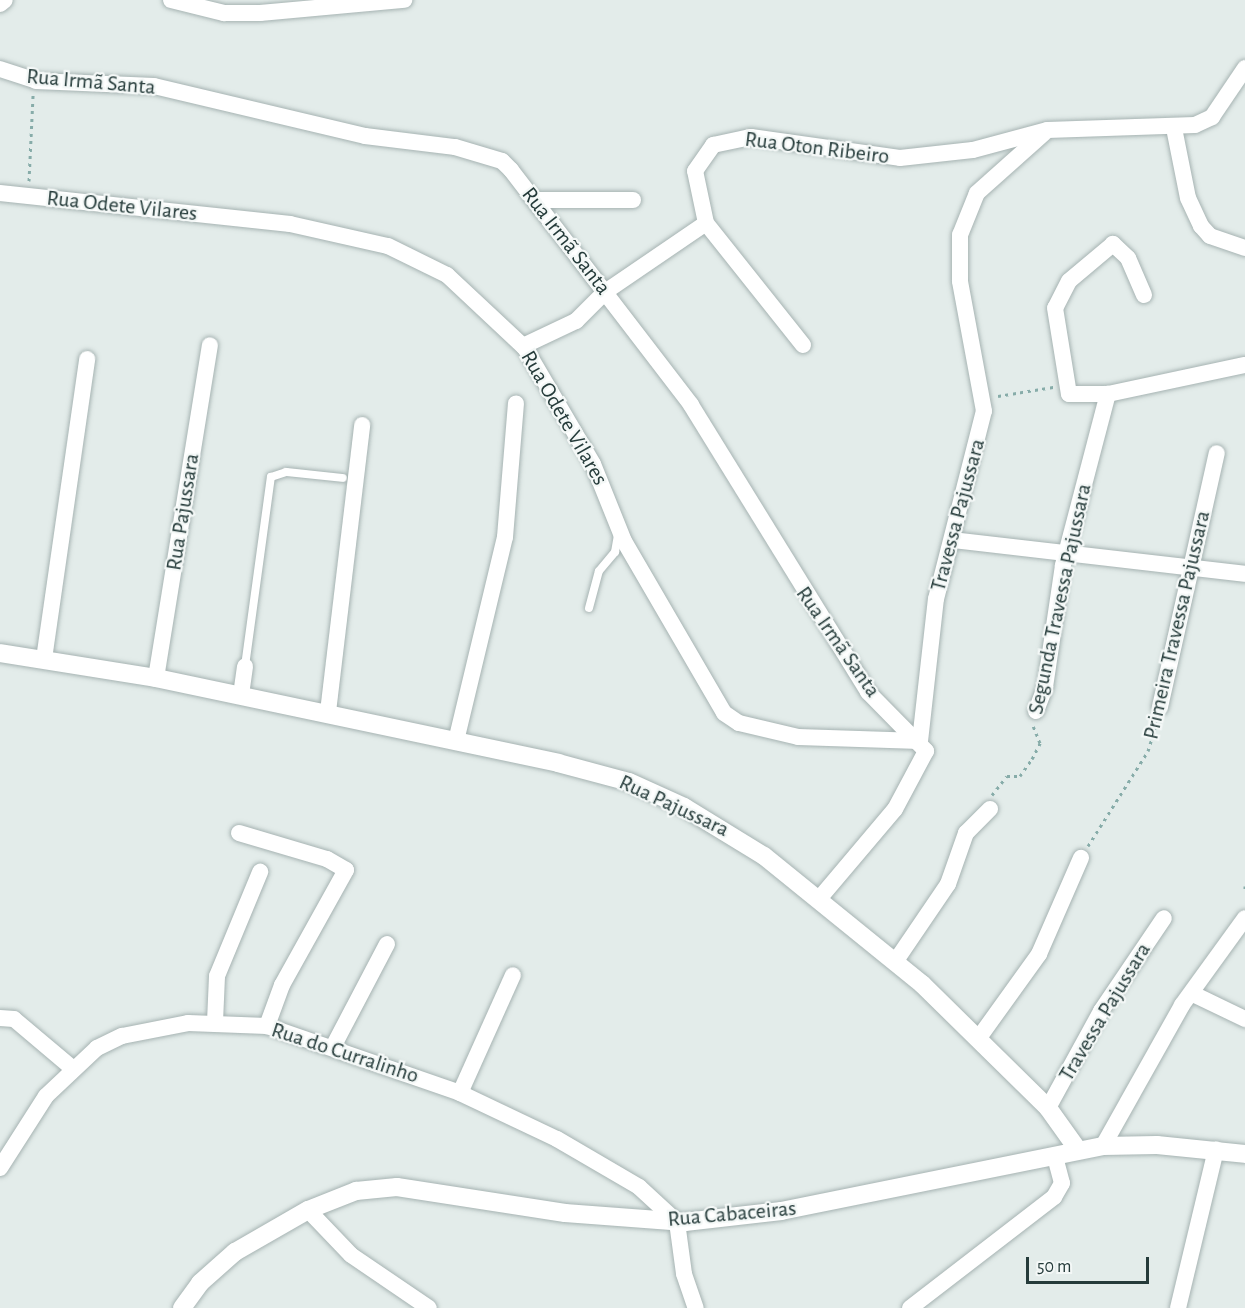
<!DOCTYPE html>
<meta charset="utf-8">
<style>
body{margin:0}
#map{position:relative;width:1245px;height:1308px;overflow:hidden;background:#e3ecea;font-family:"Alegreya Sans",sans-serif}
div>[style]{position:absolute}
.path>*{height:3px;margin-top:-1.5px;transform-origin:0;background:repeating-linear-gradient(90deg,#87aca9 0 3px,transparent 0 7.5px)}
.roads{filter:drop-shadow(0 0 2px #a6b3b2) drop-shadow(0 0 2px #a6b3b2)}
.service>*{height:8px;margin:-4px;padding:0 4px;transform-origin:4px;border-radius:4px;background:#fff}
.minor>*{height:16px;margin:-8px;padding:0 8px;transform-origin:8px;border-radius:8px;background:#fff}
.secondary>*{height:18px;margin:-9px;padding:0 9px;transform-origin:9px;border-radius:9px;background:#fff}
span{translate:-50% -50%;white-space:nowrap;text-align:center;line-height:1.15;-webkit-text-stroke:4.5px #f4f8f7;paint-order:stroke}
.street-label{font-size:22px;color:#253b3a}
.scale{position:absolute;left:1026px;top:1257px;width:123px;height:27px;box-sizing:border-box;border:3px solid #253b3a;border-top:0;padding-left:8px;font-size:18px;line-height:21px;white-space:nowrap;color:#253b3a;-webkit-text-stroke:4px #f4f8f7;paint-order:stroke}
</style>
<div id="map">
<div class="path">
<i style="left:29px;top:181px;width:86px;rotate:-87.3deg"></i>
<i style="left:998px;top:396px;width:56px;rotate:-9.3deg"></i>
<i style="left:992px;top:795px;width:24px;rotate:-52deg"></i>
<i style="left:1007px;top:776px;width:13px"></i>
<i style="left:1020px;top:776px;width:21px;rotate:-55deg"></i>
<i style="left:1032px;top:759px;width:18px;rotate:-63deg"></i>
<i style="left:1040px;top:743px;width:18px;rotate:-112deg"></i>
<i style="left:1088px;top:846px;width:112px;rotate:-57.7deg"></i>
<i style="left:1148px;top:751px;width:30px;rotate:-73deg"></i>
<i style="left:1245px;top:886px;width:6px;rotate:90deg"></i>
</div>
<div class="roads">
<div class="service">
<i style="left:589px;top:608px;width:38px;rotate:-75deg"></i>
<i style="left:599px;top:571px;width:25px;rotate:-50deg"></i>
<i style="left:615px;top:552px;width:17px;rotate:-80deg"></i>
<i style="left:245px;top:666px;width:191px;rotate:-82.2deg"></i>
<i style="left:271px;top:477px;width:16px;rotate:-18deg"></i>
<i style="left:286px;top:472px;width:57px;rotate:6deg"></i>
</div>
<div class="minor">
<i style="left:171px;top:0;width:55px;rotate:13.8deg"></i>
<i style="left:224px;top:13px;width:36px"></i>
<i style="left:260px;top:13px;width:145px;rotate:-5.2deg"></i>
<i style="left:0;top:4px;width:6px;rotate:-39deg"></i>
<i style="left:0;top:69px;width:38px;rotate:18deg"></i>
<i style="left:36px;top:81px;width:118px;rotate:2.4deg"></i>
<i style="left:154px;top:86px;width:217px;rotate:13.3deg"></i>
<i style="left:365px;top:136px;width:91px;rotate:7deg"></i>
<i style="left:455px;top:147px;width:49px;rotate:16.6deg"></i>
<i style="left:502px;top:161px;width:13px;rotate:45deg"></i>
<i style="left:511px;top:170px;width:296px;rotate:52.5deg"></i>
<i style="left:691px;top:405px;width:337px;rotate:58.3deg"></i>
<i style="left:868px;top:692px;width:83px;rotate:45.5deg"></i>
<i style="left:926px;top:751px;width:66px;rotate:118.1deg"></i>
<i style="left:895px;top:809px;width:118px;rotate:130.2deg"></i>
<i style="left:1174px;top:128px;width:71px;rotate:78.7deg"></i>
<i style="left:1188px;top:198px;width:31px;rotate:65deg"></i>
<i style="left:1201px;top:226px;width:13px;rotate:48deg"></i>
<i style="left:1210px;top:236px;width:37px;rotate:19deg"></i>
<i style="left:0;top:193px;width:292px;rotate:6.1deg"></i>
<i style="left:290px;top:224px;width:100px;rotate:12.7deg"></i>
<i style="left:388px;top:246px;width:66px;rotate:26.2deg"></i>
<i style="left:447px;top:275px;width:107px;rotate:43.1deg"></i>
<i style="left:525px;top:348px;width:134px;rotate:59.6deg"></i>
<i style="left:593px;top:464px;width:83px;rotate:68.1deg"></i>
<i style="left:624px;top:541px;width:199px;rotate:59.8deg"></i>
<i style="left:724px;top:713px;width:18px;rotate:34deg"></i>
<i style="left:739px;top:723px;width:61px;rotate:13.3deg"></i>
<i style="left:798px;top:737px;width:122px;rotate:1.9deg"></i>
<i style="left:535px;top:200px;width:98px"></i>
<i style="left:1144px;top:295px;width:40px;rotate:-113.4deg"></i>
<i style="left:1128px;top:258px;width:21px;rotate:-137deg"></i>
<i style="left:1113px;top:244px;width:57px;rotate:139.9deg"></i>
<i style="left:1069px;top:281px;width:30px;rotate:117deg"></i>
<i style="left:1055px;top:308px;width:87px;rotate:80.8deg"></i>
<i style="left:1069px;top:394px;width:39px"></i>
<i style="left:1108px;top:394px;width:140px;rotate:-12deg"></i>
<i style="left:803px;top:345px;width:156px;rotate:-128.5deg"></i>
<i style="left:706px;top:223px;width:53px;rotate:-101.9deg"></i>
<i style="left:695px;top:171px;width:32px;rotate:-55deg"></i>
<i style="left:713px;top:145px;width:39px;rotate:-12deg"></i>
<i style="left:751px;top:137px;width:150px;rotate:8deg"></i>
<i style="left:900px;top:158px;width:73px;rotate:-6.3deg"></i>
<i style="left:973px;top:150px;width:77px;rotate:-15.1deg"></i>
<i style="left:1047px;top:130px;width:148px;rotate:-1.9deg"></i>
<i style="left:1195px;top:125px;width:19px;rotate:-25deg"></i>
<i style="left:1212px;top:117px;width:59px;rotate:-56deg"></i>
<i style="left:523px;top:346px;width:59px;rotate:-25.3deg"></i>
<i style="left:576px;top:321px;width:41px;rotate:-45deg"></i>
<i style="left:605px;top:292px;width:122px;rotate:-34.3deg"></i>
<i style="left:953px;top:540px;width:294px;rotate:6.6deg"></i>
<i style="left:44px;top:659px;width:303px;rotate:-81.8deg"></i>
<i style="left:156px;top:678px;width:337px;rotate:-80.8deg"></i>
<i style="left:241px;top:695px;width:29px;rotate:-82deg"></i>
<i style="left:1160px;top:707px;width:260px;rotate:-77.4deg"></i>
<i style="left:1036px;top:711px;width:26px;rotate:-69deg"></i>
<i style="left:1045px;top:687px;width:123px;rotate:-81.6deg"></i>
<i style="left:1063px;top:565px;width:177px;rotate:-75.3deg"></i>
<i style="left:328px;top:712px;width:289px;rotate:-83.2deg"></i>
<i style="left:456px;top:741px;width:210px;rotate:-76.5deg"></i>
<i style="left:505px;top:537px;width:134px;rotate:-85.3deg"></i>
<i style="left:920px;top:741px;width:143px;rotate:-83.6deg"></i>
<i style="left:936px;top:599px;width:194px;rotate:-75.7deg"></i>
<i style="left:984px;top:411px;width:132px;rotate:-100.5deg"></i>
<i style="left:960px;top:281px;width:46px;rotate:-90deg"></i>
<i style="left:960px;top:235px;width:45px;rotate:-68deg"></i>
<i style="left:977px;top:193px;width:90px;rotate:-41.8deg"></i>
<i style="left:239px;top:833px;width:92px;rotate:16.5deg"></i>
<i style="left:327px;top:859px;width:22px;rotate:30deg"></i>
<i style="left:346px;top:870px;width:132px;rotate:119.1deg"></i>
<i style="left:282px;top:985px;width:44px;rotate:110.1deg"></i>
<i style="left:895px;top:962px;width:94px;rotate:-55.8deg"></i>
<i style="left:948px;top:884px;width:54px;rotate:-70.6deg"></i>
<i style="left:966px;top:833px;width:34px;rotate:-45deg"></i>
<i style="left:1193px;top:994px;width:58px;rotate:25.7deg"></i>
<i style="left:0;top:1018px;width:14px;rotate:4deg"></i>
<i style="left:14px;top:1019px;width:75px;rotate:40.1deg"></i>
<i style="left:215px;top:1022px;width:46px;rotate:-87.5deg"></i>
<i style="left:217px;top:976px;width:113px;rotate:-67.5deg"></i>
<i style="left:978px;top:1039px;width:105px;rotate:-54.3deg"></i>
<i style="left:1039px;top:954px;width:105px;rotate:-66.4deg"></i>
<i style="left:334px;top:1045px;width:114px;rotate:-62.3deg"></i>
<i style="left:460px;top:1093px;width:129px;rotate:-65.8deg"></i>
<i style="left:1048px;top:1108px;width:111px;rotate:-61.3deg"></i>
<i style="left:1101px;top:1011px;width:112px;rotate:-55.9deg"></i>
<i style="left:1103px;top:1146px;width:162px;rotate:-60.7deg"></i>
<i style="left:1182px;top:1005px;width:107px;rotate:-54.1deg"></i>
<i style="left:0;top:1168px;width:85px;rotate:-57.4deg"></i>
<i style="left:46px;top:1096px;width:70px;rotate:-43.3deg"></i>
<i style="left:97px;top:1048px;width:28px;rotate:-26deg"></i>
<i style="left:122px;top:1036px;width:67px;rotate:-11.1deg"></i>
<i style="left:188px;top:1023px;width:79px;rotate:2.2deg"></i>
<i style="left:267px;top:1026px;width:204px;rotate:19.1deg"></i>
<i style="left:460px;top:1093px;width:107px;rotate:25.4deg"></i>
<i style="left:557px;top:1139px;width:95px;rotate:30.3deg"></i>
<i style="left:639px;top:1187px;width:52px;rotate:42.6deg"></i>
<i style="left:677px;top:1222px;width:52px;rotate:82.3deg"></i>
<i style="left:684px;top:1274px;width:36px;rotate:71deg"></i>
<i style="left:308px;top:1210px;width:62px;rotate:46.3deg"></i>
<i style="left:351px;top:1255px;width:94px;rotate:34.2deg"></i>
<i style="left:910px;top:1308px;width:182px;rotate:-37.6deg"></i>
<i style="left:1054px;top:1197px;width:16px;rotate:-60deg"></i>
<i style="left:1062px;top:1183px;width:28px;rotate:-105deg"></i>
<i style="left:1178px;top:1308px;width:163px;rotate:-76.5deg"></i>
</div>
<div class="secondary">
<i style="left:0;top:653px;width:158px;rotate:9.1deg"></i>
<i style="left:156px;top:678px;width:411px;rotate:11.9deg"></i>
<i style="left:558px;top:763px;width:73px;rotate:15deg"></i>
<i style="left:629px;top:782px;width:60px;rotate:24.4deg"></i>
<i style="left:684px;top:807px;width:94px;rotate:31.5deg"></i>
<i style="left:764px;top:856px;width:203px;rotate:39deg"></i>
<i style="left:922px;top:984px;width:177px;rotate:44.5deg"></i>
<i style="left:1048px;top:1108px;width:52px;rotate:54.5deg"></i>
<i style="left:182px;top:1308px;width:31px;rotate:-54deg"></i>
<i style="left:200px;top:1283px;width:47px;rotate:-41.5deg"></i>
<i style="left:235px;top:1252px;width:84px;rotate:-29.9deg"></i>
<i style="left:308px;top:1210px;width:52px;rotate:-21.6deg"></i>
<i style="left:356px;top:1191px;width:41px;rotate:-5.6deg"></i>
<i style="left:397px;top:1187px;width:170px;rotate:8.8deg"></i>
<i style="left:565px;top:1213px;width:120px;rotate:4.3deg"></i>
<i style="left:685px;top:1222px;width:97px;rotate:-6.5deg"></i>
<i style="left:781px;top:1211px;width:328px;rotate:-11.4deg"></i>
<i style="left:1103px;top:1146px;width:54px;rotate:-1.1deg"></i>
<i style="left:1157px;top:1145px;width:88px;rotate:5.8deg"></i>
</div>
</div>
<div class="street-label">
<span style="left:91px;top:82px;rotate:5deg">Rua Irmã Santa</span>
<span style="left:817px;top:148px;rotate:7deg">Rua Oton Ribeiro</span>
<span style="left:122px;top:206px;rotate:6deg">Rua Odete Vilares</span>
<span style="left:566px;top:241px;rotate:52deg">Rua Irmã Santa</span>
<span style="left:564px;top:418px;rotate:60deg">Rua Odete Vilares</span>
<span style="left:183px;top:512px;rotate:-81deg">Rua Pajussara</span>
<span style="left:958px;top:515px;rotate:-75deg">Travessa Pajussara</span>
<span style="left:1060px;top:599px;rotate:-78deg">Segunda Travessa Pajussara</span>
<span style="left:1177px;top:625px;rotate:-77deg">Primeira Travessa Pajussara</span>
<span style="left:838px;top:642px;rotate:55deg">Rua Irmã Santa</span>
<span style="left:674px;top:806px;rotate:25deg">Rua Pajussara</span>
<span style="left:1105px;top:1012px;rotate:-59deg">Travessa Pajussara</span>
<span style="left:345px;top:1053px;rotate:18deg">Rua do Curralinho</span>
<span style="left:732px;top:1214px;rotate:-5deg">Rua Cabaceiras</span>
</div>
<div class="scale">50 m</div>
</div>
